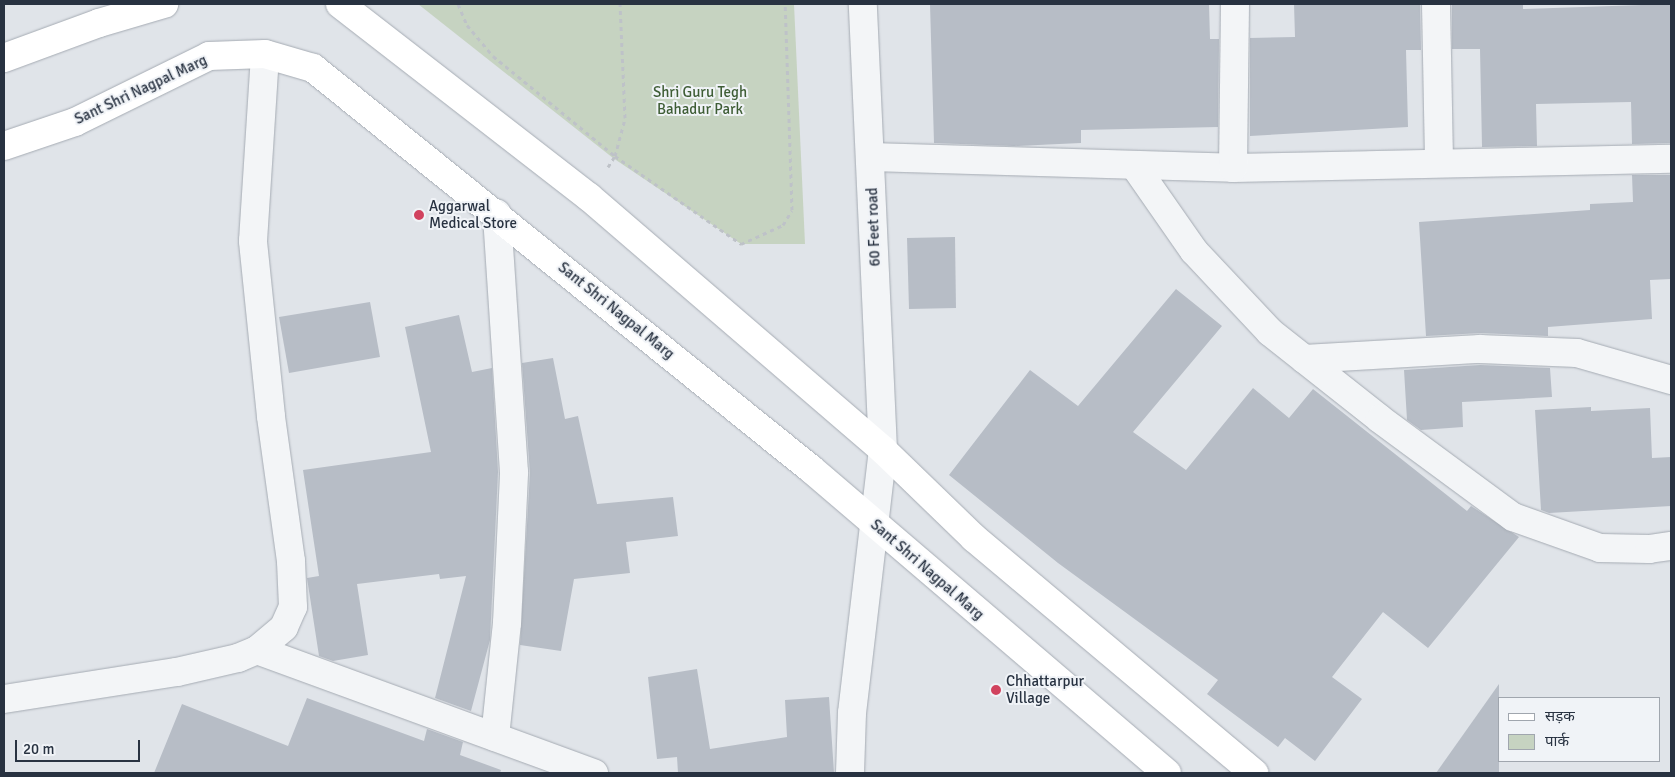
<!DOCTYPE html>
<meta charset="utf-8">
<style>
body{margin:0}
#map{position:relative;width:1675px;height:777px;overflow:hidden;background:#e0e4e9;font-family:Signika,"Noto Sans Devanagari",sans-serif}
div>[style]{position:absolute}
.green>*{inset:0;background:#c6d3c1}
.building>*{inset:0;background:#b7bdc6}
.path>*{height:3px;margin-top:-1.5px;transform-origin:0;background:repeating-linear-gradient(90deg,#bec2c8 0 4px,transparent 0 8px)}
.roads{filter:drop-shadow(0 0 1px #a5abb3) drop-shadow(0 0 1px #a5abb3)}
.minor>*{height:28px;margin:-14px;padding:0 14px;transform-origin:14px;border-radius:14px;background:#f3f5f7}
.major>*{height:28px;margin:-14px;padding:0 14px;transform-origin:14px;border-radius:14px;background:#fff}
.dots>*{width:14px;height:14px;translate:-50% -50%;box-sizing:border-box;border:2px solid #f0f3f7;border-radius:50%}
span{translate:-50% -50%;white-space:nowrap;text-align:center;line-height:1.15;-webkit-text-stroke:4px #f0f3f7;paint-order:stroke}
.street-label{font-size:15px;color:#283241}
.park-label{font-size:15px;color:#3e5d35}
.poi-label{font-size:15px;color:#283241}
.left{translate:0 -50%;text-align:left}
.frame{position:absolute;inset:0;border:5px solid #283241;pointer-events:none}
.legend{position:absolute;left:1498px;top:697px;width:162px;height:65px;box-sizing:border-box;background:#f0f3f7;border:1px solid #a0a6ae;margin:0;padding:6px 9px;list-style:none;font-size:15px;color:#283241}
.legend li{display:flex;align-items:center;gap:10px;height:25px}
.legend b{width:25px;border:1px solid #a0a6ae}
.scale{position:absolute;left:15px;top:740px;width:125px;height:22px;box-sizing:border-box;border:2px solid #283241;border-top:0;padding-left:6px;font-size:15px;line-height:18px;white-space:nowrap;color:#283241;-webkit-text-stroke:4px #f0f3f7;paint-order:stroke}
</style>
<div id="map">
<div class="green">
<i style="clip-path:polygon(418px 4px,794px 4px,805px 244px,741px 244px,613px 158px)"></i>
</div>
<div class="building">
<i style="clip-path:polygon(930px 4px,1209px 4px,1210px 39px,1219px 39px,1218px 127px,1081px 130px,1081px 143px,1014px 146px,934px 143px)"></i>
<i style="clip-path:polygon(1294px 4px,1420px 4px,1421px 50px,1406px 50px,1408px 127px,1250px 136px,1250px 38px,1295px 37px)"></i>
<i style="clip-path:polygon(1452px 4px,1523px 4px,1523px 9px,1671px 4px,1671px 143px,1632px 144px,1631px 102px,1536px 104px,1537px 146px,1482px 147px,1480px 49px,1452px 49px)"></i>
<i style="clip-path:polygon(1632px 175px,1671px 175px,1671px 279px,1650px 280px,1652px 319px,1548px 327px,1548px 336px,1481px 333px,1426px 336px,1419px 222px,1590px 210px,1590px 204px,1633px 202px)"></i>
<i style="clip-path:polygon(955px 237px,956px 308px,909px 309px,907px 238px)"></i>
<i style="clip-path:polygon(1176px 289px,1222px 326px,1133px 432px,1186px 470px,1253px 388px,1289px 418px,1313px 389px,1467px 511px,1471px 506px,1519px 537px,1428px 648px,1383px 612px,1332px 677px,1362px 699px,1315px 761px,1285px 738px,1278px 747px,1207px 694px,1218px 680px,1058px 563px,949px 475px,1030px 370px,1078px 406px)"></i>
<i style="clip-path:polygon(370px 302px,380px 357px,289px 373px,279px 317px)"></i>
<i style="clip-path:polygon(459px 315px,472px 372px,492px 368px,498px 472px,490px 640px,471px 711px,435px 698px,466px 576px,440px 579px,439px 574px,357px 584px,368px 655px,333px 661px,319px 656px,307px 578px,319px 576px,303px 470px,431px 452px,405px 327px)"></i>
<i style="clip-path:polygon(553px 358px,565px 419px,578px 416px,597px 504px,673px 497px,678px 536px,626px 542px,630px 573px,574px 579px,561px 651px,520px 645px,530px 473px,522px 363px)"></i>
<i style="clip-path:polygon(1480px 365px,1550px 368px,1552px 397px,1462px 402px,1463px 427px,1421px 430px,1407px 420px,1404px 370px)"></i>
<i style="clip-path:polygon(1591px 407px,1591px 411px,1650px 408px,1652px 458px,1671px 457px,1671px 506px,1549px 513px,1541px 510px,1535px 410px)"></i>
<i style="clip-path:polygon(697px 669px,710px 749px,787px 737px,785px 700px,829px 697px,834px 773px,678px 773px,677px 757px,657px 759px,648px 677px)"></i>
<i style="clip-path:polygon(1499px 684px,1499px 773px,1436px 773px)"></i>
<i style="clip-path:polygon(307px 698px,424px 741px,427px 729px,463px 742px,460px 755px,501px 770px,500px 773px,154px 773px,182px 704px,288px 746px)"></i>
</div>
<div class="path">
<i style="left:458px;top:4px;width:23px;rotate:67deg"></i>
<i style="left:467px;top:25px;width:40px;rotate:50deg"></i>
<i style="left:493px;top:56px;width:158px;rotate:39.3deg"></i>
<i style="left:615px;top:156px;width:154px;rotate:34.9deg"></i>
<i style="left:741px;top:244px;width:46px;rotate:-24.3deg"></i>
<i style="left:783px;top:225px;width:17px;rotate:-59deg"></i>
<i style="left:792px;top:210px;width:206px;rotate:-91.9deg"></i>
<i style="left:608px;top:167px;width:13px;rotate:-58deg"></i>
<i style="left:615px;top:156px;width:39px;rotate:-75deg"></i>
<i style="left:625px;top:118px;width:114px;rotate:-92.5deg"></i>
</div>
<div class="roads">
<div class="minor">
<i style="left:1436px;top:4px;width:159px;rotate:88.9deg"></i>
<i style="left:871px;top:157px;width:362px;rotate:1.7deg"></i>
<i style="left:1233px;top:168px;width:438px;rotate:-1.2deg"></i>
<i style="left:1134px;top:165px;width:105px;rotate:55.1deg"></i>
<i style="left:1194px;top:251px;width:111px;rotate:46.8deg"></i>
<i style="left:1270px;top:332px;width:140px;rotate:38.3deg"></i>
<i style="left:1380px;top:419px;width:165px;rotate:36.4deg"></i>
<i style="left:1513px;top:517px;width:92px;rotate:19.6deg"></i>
<i style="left:1600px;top:548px;width:49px;rotate:1.2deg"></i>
<i style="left:1649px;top:549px;width:22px;rotate:-8deg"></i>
<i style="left:1233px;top:168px;width:164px;rotate:-89.3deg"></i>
<i style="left:1304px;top:359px;width:176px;rotate:-3.3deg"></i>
<i style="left:1480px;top:349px;width:97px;rotate:2.4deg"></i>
<i style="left:1577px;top:353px;width:98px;rotate:16deg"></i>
<i style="left:257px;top:650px;width:359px;rotate:20.1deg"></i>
<i style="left:4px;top:699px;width:175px;rotate:-8.9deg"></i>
<i style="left:177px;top:672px;width:63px;rotate:-12.9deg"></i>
<i style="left:238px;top:658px;width:21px;rotate:-23deg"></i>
<i style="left:257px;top:650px;width:35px;rotate:-40deg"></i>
<i style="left:284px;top:627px;width:22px;rotate:-66deg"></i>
<i style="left:293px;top:607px;width:46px;rotate:-92.5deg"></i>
<i style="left:291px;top:561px;width:146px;rotate:-97.9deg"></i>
<i style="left:271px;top:416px;width:176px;rotate:-95.9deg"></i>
<i style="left:253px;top:241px;width:187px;rotate:-86.3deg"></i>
<i style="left:495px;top:737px;width:115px;rotate:-84deg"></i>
<i style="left:507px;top:623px;width:151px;rotate:-87.3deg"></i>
<i style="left:514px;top:472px;width:259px;rotate:-93.8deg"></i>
<i style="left:850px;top:773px;width:60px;rotate:-88.1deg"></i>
<i style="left:852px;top:713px;width:265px;rotate:-83.3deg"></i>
<i style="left:883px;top:450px;width:446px;rotate:-92.6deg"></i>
</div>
<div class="major">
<i style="left:340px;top:4px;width:315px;rotate:37.8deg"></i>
<i style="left:589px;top:197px;width:388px;rotate:40.7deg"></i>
<i style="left:883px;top:450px;width:127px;rotate:44deg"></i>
<i style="left:974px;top:538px;width:366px;rotate:40deg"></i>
<i style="left:4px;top:58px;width:101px;rotate:-20.2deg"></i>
<i style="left:99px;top:23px;width:68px;rotate:-16.3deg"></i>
<i style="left:4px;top:146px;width:75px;rotate:-18.7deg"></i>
<i style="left:75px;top:122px;width:149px;rotate:-26.2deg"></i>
<i style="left:209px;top:56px;width:56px;rotate:-2deg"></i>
<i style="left:265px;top:54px;width:50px;rotate:16.3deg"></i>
<i style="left:313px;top:68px;width:639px;rotate:38.84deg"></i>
<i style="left:811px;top:469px;width:468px;rotate:40.5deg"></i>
</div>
</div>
<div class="dots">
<i style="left:419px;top:215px;background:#d1425e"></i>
<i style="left:996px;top:690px;background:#d1425e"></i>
</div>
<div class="street-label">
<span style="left:141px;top:90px;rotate:-25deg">Sant Shri Nagpal Marg</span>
<span style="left:874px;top:227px;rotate:-92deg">60 Feet road</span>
<span style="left:616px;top:311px;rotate:39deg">Sant Shri Nagpal Marg</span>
<span style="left:927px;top:570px;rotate:41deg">Sant Shri Nagpal Marg</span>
</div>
<div class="park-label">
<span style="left:700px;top:101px">Shri Guru Tegh<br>Bahadur Park</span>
</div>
<div class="poi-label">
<span class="left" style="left:429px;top:215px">Aggarwal<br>Medical Store</span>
<span class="left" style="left:1006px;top:690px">Chhattarpur<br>Village</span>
</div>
<div class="frame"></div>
<ul class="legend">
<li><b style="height:6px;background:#fff"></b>सड़क</li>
<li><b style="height:14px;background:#c6d3c1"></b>पार्क</li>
</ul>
<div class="scale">20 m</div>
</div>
